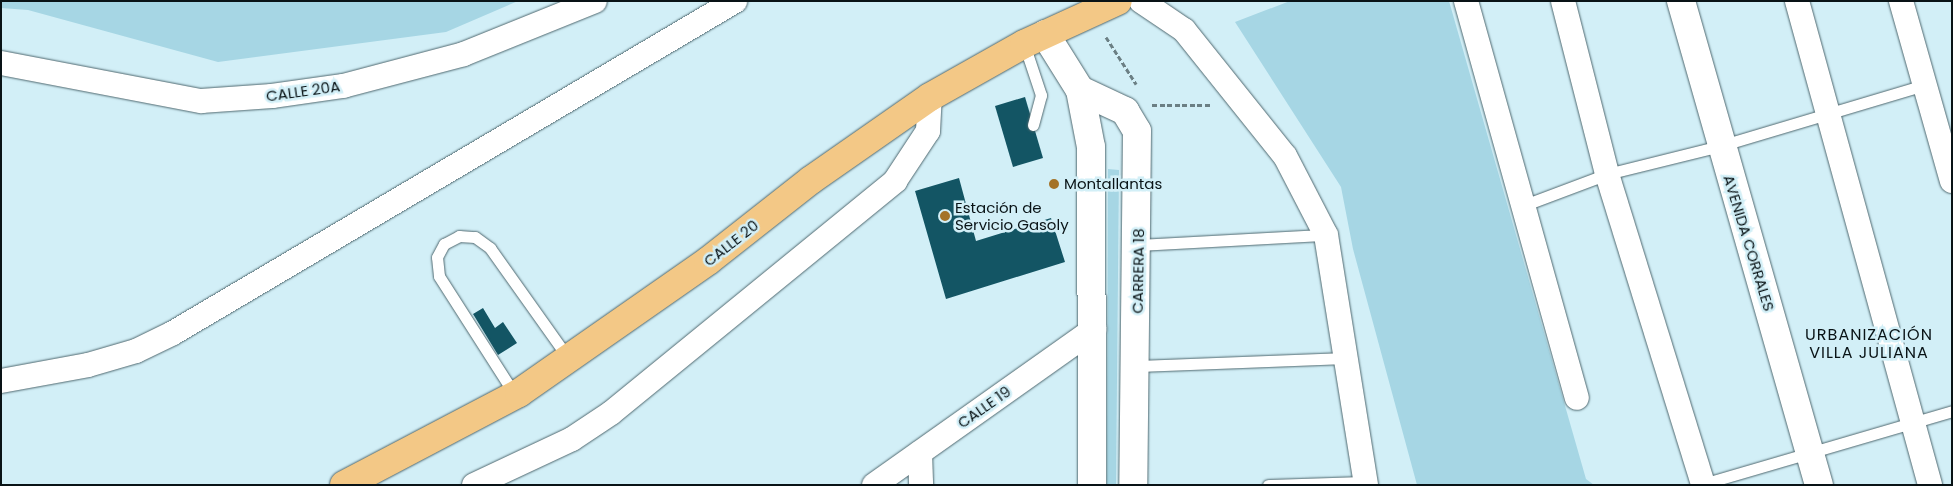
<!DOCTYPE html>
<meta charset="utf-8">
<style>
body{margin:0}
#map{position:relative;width:1953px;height:486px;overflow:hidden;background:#d2eff7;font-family:Poppins,sans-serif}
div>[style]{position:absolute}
.green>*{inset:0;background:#a6d6e4}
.building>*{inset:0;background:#135564}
.path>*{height:3px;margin-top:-1.5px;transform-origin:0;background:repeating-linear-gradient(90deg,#6b7f84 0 5px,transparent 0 7.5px)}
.roads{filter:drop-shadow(0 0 1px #4f686f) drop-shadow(0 0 1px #4f686f)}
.lane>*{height:11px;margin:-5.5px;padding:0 5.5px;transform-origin:5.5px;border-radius:5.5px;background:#fff}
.street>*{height:24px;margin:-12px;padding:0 12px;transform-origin:12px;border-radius:12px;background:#fff}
.secondary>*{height:28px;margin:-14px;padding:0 14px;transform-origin:14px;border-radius:14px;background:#fff}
.primary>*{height:28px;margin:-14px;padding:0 14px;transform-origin:14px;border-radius:14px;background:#f3c886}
.dots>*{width:14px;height:14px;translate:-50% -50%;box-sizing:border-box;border:2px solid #d2eff7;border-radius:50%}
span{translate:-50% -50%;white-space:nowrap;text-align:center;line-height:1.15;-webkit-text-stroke:5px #d2eff7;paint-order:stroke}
.street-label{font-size:15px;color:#091316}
.poi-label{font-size:15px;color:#091316}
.left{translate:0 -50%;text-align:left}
.neighbourhood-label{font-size:16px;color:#091316;letter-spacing:1px}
.frame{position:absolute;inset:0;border:2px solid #091316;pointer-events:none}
</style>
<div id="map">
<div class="green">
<i style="clip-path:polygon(1px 1px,518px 1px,446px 32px,218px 62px,28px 10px,1px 8px)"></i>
<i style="clip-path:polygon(1290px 1px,1449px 1px,1586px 479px,1594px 485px,1417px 485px,1353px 249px,1341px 187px,1235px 22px)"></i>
<i style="clip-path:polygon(1108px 169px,1119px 170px,1116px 485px,1107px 485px)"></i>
</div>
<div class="building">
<i style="clip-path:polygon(1025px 97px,1043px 158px,1013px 167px,995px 106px)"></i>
<i style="clip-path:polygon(959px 178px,976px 241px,1051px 218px,1065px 262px,946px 299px,915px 191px)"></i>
<i style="clip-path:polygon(483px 308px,495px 328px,503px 322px,517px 343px,498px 355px,473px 314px)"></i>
</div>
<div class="path">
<i style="left:1106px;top:37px;width:56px;rotate:57.4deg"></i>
<i style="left:1152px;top:105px;width:59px"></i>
</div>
<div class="roads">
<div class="lane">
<i style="left:1024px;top:44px;width:54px;rotate:71.6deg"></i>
<i style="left:1041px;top:95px;width:31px;rotate:105deg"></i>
<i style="left:1522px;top:206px;width:91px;rotate:-20.6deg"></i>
<i style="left:1607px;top:174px;width:116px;rotate:-13.9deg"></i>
<i style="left:1720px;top:146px;width:213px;rotate:-16.6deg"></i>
<i style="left:1139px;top:245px;width:187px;rotate:-3.1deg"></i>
<i style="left:1137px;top:366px;width:210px;rotate:-2.2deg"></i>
<i style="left:515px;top:395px;width:141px;rotate:-122.6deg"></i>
<i style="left:439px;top:276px;width:19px;rotate:-96deg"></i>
<i style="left:437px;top:257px;width:15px;rotate:-62deg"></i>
<i style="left:444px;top:244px;width:17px;rotate:-28deg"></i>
<i style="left:459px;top:236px;width:16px;rotate:4deg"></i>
<i style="left:475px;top:237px;width:19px;rotate:36deg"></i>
<i style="left:490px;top:248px;width:136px;rotate:54.6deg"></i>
<i style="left:1703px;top:484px;width:259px;rotate:-16.3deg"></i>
<i style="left:1268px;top:485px;width:97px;rotate:-1.8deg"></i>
</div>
<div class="street">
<i style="left:1141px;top:1px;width:52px;rotate:34deg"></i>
<i style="left:1184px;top:30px;width:161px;rotate:51.3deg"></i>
<i style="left:1285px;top:156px;width:89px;rotate:62.6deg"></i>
<i style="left:1326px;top:235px;width:253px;rotate:80.9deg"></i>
<i style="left:1466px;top:1px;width:412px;rotate:74.4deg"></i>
<i style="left:1563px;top:1px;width:179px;rotate:75.7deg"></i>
<i style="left:1607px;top:174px;width:325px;rotate:72.8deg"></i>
<i style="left:1797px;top:1px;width:502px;rotate:74.63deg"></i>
<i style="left:1901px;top:1px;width:187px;rotate:74.2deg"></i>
<i style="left:1px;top:63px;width:204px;rotate:10.8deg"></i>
<i style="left:201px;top:101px;width:71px;rotate:-4deg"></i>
<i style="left:272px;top:96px;width:72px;rotate:-8deg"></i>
<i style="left:343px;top:86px;width:125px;rotate:-14.8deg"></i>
<i style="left:464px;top:54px;width:141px;rotate:-22deg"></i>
<i style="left:1px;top:381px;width:88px;rotate:-10.4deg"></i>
<i style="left:88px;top:365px;width:50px;rotate:-16.3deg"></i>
<i style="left:136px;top:351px;width:41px;rotate:-25.9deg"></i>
<i style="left:173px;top:333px;width:653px;rotate:-30.57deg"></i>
<i style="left:920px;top:453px;width:32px;rotate:88deg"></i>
<i style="left:474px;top:485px;width:108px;rotate:-25.1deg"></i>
<i style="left:572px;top:439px;width:47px;rotate:-33.7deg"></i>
<i style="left:611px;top:413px;width:367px;rotate:-39.2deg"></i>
<i style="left:895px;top:181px;width:60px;rotate:-56.6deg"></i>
<i style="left:928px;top:131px;width:34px;rotate:-87deg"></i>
<i style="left:874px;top:485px;width:270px;rotate:-35.3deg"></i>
</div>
<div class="secondary">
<i style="left:1681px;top:1px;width:503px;rotate:74.09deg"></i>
<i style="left:1045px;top:34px;width:66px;rotate:58deg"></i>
<i style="left:1080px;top:90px;width:58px;rotate:79.1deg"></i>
<i style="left:1091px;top:147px;width:338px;rotate:89.8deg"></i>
<i style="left:1080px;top:90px;width:50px;rotate:25deg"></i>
<i style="left:1125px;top:111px;width:23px;rotate:59deg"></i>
<i style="left:1137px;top:131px;width:354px;rotate:90.6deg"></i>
</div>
<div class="primary">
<i style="left:344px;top:485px;width:198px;rotate:-27.7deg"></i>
<i style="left:519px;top:393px;width:231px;rotate:-34.9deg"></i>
<i style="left:708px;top:261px;width:131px;rotate:-38.2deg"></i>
<i style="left:811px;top:180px;width:145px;rotate:-34.9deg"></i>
<i style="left:930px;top:97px;width:108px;rotate:-29.4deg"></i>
<i style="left:1024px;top:44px;width:103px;rotate:-24.6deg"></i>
</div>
</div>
<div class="dots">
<i style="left:1054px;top:184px;background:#a47328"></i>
<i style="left:945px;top:216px;background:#a47328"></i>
</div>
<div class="street-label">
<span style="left:303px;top:91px;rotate:-8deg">CALLE 20A</span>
<span style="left:731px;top:243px;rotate:-38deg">CALLE 20</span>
<span style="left:1749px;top:243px;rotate:73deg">AVENIDA CORRALES</span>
<span style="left:1138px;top:271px;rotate:-89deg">CARRERA 18</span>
<span style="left:984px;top:407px;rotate:-35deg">CALLE 19</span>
</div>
<div class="poi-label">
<span class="left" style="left:1064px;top:184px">Montallantas</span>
<span class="left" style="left:955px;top:216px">Estación de<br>Servicio Gasoly</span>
</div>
<div class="neighbourhood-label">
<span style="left:1869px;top:344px">URBANIZACIÓN<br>VILLA JULIANA</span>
</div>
<div class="frame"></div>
</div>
